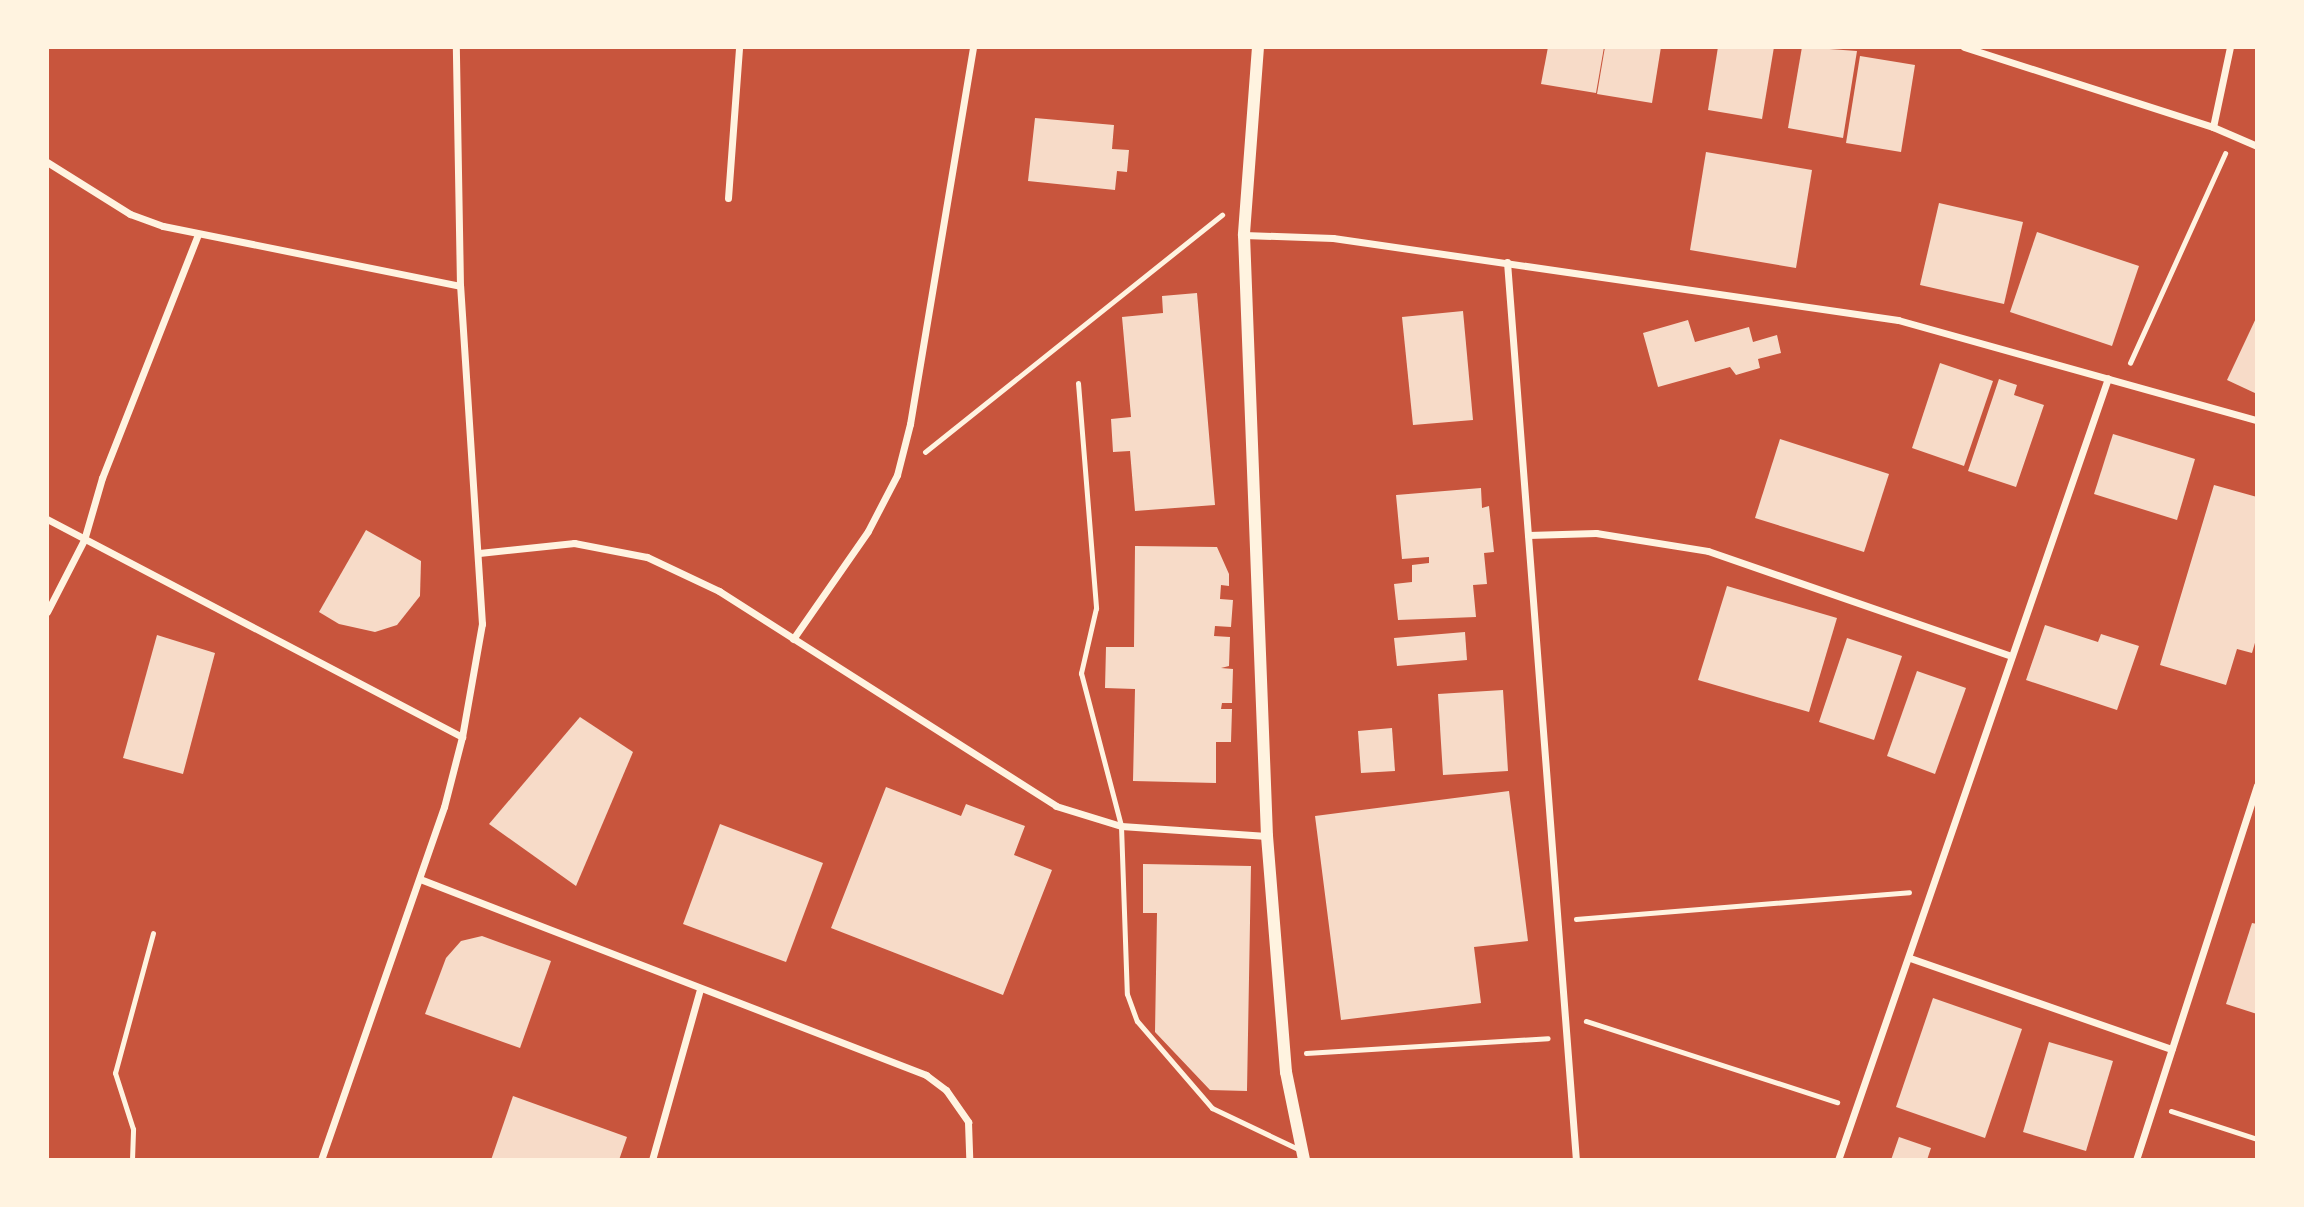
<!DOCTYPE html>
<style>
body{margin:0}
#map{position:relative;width:2304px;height:1207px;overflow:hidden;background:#c8553d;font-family:Montserrat,sans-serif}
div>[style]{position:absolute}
.building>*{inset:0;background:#f7dbc8}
.path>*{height:4.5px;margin:-2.25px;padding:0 2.25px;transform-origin:2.25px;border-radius:2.25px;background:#fff3e0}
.service>*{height:5px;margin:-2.5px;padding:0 2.5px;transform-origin:2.5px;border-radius:2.5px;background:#fff3e0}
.minor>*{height:7px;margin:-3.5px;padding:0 3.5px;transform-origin:3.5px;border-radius:3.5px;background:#fff3e0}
.tertiary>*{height:12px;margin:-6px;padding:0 6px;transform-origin:6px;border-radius:6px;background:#fff3e0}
span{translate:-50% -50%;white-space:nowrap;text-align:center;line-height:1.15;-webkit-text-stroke:5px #fff3e0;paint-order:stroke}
.frame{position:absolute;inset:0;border:49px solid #fff3e0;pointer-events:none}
</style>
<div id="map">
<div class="building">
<i style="clip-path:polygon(1548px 47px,1604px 47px,1596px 93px,1541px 84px)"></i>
<i style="clip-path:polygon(1605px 47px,1661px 47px,1652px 103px,1597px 94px)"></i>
<i style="clip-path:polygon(1718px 47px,1774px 47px,1762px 119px,1708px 110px)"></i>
<i style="clip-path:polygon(1802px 47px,1857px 51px,1843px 138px,1788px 128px)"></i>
<i style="clip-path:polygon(1860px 56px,1915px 65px,1901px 152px,1846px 143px)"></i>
<i style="clip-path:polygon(1035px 118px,1114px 125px,1112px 149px,1129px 150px,1127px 172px,1117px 171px,1115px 190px,1028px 181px)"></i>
<i style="clip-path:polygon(1706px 152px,1812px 170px,1796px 268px,1690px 250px)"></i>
<i style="clip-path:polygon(1939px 203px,2023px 222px,2004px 304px,1920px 285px)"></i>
<i style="clip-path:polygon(2037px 232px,2139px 266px,2112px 346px,2010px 312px)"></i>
<i style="clip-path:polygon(1197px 293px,1215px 505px,1135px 511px,1130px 451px,1113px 452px,1111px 419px,1131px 417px,1122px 317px,1163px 313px,1162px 296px)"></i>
<i style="clip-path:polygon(1463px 311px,1473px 420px,1413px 425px,1402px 317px)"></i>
<i style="clip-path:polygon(2257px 316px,2257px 394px,2227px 380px)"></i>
<i style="clip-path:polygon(1688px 320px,1695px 342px,1749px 327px,1753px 342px,1777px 335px,1781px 353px,1758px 359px,1760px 368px,1736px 375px,1730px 367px,1658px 387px,1643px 333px)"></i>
<i style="clip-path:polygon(1940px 363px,1993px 381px,1964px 466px,1912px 448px)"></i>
<i style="clip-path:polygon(1999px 379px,2017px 385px,2014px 395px,2044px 405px,2016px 487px,1968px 471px)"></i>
<i style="clip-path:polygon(2113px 434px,2195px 459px,2177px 520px,2094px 494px)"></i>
<i style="clip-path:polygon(1780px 439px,1889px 474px,1864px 552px,1755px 518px)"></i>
<i style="clip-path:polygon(2214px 485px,2257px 497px,2257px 636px,2252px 653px,2237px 649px,2226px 685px,2160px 665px)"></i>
<i style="clip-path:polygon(1481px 488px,1482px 508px,1489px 506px,1494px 552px,1484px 553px,1487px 584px,1473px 585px,1476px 617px,1398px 620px,1394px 584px,1412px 582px,1412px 565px,1429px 563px,1429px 557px,1402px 559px,1396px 495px)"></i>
<i style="clip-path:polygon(366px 530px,421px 561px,420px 596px,397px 625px,375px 632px,339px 624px,319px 612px)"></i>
<i style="clip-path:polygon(1135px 546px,1217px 547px,1229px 574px,1229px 586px,1221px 585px,1220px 599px,1233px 600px,1231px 627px,1215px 626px,1214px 636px,1230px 637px,1229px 666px,1221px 668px,1233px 669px,1232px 703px,1222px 703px,1221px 709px,1232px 709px,1231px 742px,1216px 742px,1216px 783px,1133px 781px,1135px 689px,1105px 688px,1106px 647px,1134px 647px)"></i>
<i style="clip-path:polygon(1727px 586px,1837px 618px,1809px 712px,1698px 680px)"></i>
<i style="clip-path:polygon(2045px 625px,2098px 642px,2101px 634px,2139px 646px,2117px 710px,2026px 680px)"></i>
<i style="clip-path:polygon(1465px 632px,1467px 660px,1397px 666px,1394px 638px)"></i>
<i style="clip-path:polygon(157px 635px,215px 653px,183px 774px,123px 758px)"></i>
<i style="clip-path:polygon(1847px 638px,1902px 656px,1874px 740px,1819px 722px)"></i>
<i style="clip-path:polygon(1917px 671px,1966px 688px,1935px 774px,1887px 756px)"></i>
<i style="clip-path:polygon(1503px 690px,1508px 771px,1443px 775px,1438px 694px)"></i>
<i style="clip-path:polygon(580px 717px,633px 752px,576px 886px,489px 824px)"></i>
<i style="clip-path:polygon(1392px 728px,1395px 771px,1361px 773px,1358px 731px)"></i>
<i style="clip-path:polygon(886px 787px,961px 816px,966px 804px,1025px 826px,1014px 855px,1052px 870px,1003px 995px,831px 928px)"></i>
<i style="clip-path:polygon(1509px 791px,1528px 941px,1474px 947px,1481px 1003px,1341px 1020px,1315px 816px)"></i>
<i style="clip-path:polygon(720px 824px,823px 863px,786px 962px,683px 924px)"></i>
<i style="clip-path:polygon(1143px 864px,1251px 866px,1247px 1091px,1210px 1090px,1155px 1032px,1157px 913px,1143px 913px)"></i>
<i style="clip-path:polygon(2252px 923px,2257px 924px,2257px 1014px,2226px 1004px)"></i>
<i style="clip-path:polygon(482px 936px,551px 961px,520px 1048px,425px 1014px,446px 958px,461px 941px)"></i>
<i style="clip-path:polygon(1933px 998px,2022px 1029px,1985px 1138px,1896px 1107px)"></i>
<i style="clip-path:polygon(2049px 1042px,2113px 1061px,2086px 1151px,2023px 1132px)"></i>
<i style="clip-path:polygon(513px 1096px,627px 1137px,619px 1160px,491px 1160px)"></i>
<i style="clip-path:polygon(1899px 1137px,1931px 1148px,1927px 1160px,1891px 1160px)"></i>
</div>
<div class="path">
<i style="left:2130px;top:363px;width:230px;rotate:-65.6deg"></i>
<i style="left:925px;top:452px;width:380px;rotate:-38.6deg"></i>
<i style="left:1576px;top:919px;width:334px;rotate:-4.6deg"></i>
<i style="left:1586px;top:1021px;width:264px;rotate:17.9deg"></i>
<i style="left:1306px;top:1053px;width:242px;rotate:-3.5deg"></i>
<i style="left:2171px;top:1111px;width:90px;rotate:18deg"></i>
</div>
<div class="service">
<i style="left:1078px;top:383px;width:226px;rotate:85.4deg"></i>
<i style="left:1096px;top:608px;width:67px;rotate:103deg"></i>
<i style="left:1081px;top:673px;width:158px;rotate:75.3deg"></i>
<i style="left:1121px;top:826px;width:168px;rotate:88deg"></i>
<i style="left:1127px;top:994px;width:29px;rotate:70deg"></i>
<i style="left:1137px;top:1021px;width:115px;rotate:49.2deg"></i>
<i style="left:1212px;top:1108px;width:100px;rotate:25.5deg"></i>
<i style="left:132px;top:1160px;width:31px;rotate:-88deg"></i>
<i style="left:133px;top:1129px;width:59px;rotate:-107.8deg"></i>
<i style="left:115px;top:1073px;width:145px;rotate:-74.8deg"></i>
</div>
<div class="minor">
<i style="left:1964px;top:47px;width:262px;rotate:17.8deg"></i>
<i style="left:2213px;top:127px;width:48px;rotate:23.4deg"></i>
<i style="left:2213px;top:127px;width:82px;rotate:-78deg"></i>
<i style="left:47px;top:162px;width:98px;rotate:32.1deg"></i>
<i style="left:130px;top:214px;width:35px;rotate:20deg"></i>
<i style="left:163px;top:226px;width:303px;rotate:11.4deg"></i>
<i style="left:728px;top:198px;width:151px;rotate:-85.8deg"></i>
<i style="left:1244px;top:235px;width:89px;rotate:1.9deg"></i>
<i style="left:1333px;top:238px;width:571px;rotate:8.26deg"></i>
<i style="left:1898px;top:320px;width:373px;rotate:15.6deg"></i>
<i style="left:1507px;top:262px;width:901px;rotate:85.61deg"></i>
<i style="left:47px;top:519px;width:469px;rotate:27.7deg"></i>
<i style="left:1528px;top:535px;width:68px;rotate:-1.7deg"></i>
<i style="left:1596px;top:533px;width:113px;rotate:9.1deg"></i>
<i style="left:1708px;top:551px;width:321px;rotate:19.1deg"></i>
<i style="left:479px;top:553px;width:96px;rotate:-6deg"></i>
<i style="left:574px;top:543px;width:74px;rotate:10.9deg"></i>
<i style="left:647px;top:557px;width:80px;rotate:25.3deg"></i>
<i style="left:719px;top:591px;width:400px;rotate:32.5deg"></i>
<i style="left:1056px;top:806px;width:68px;rotate:17.1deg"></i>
<i style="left:1121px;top:826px;width:146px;rotate:3.9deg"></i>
<i style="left:47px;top:612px;width:81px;rotate:-62.8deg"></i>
<i style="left:84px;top:540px;width:65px;rotate:-73.8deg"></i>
<i style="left:102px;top:478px;width:262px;rotate:-68.5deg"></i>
<i style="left:793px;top:639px;width:131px;rotate:-55.2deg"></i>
<i style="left:868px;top:531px;width:63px;rotate:-62.6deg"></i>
<i style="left:897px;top:475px;width:53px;rotate:-75.7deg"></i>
<i style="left:910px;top:424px;width:382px;rotate:-80.5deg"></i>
<i style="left:420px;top:879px;width:543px;rotate:21.17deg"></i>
<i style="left:926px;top:1075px;width:25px;rotate:37deg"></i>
<i style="left:946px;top:1090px;width:39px;rotate:55deg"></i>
<i style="left:968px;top:1122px;width:38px;rotate:88deg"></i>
<i style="left:1910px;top:958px;width:277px;rotate:19.2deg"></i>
<i style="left:321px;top:1160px;width:374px;rotate:-70.8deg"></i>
<i style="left:444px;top:807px;width:72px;rotate:-75.6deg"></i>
<i style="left:462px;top:737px;width:115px;rotate:-80deg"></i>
<i style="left:482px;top:624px;width:339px;rotate:-93.7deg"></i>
<i style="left:460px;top:286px;width:239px;rotate:-91deg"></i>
<i style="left:652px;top:1160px;width:178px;rotate:-74.3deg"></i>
<i style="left:1838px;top:1160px;width:827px;rotate:-70.95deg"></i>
<i style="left:2136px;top:1160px;width:394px;rotate:-72.1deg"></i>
</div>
<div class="tertiary">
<i style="left:1258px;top:47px;width:189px;rotate:94.3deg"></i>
<i style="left:1244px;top:235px;width:601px;rotate:87.81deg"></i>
<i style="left:1267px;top:836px;width:237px;rotate:85.4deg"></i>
<i style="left:1286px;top:1072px;width:90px;rotate:78.4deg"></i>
</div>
<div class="frame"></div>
</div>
